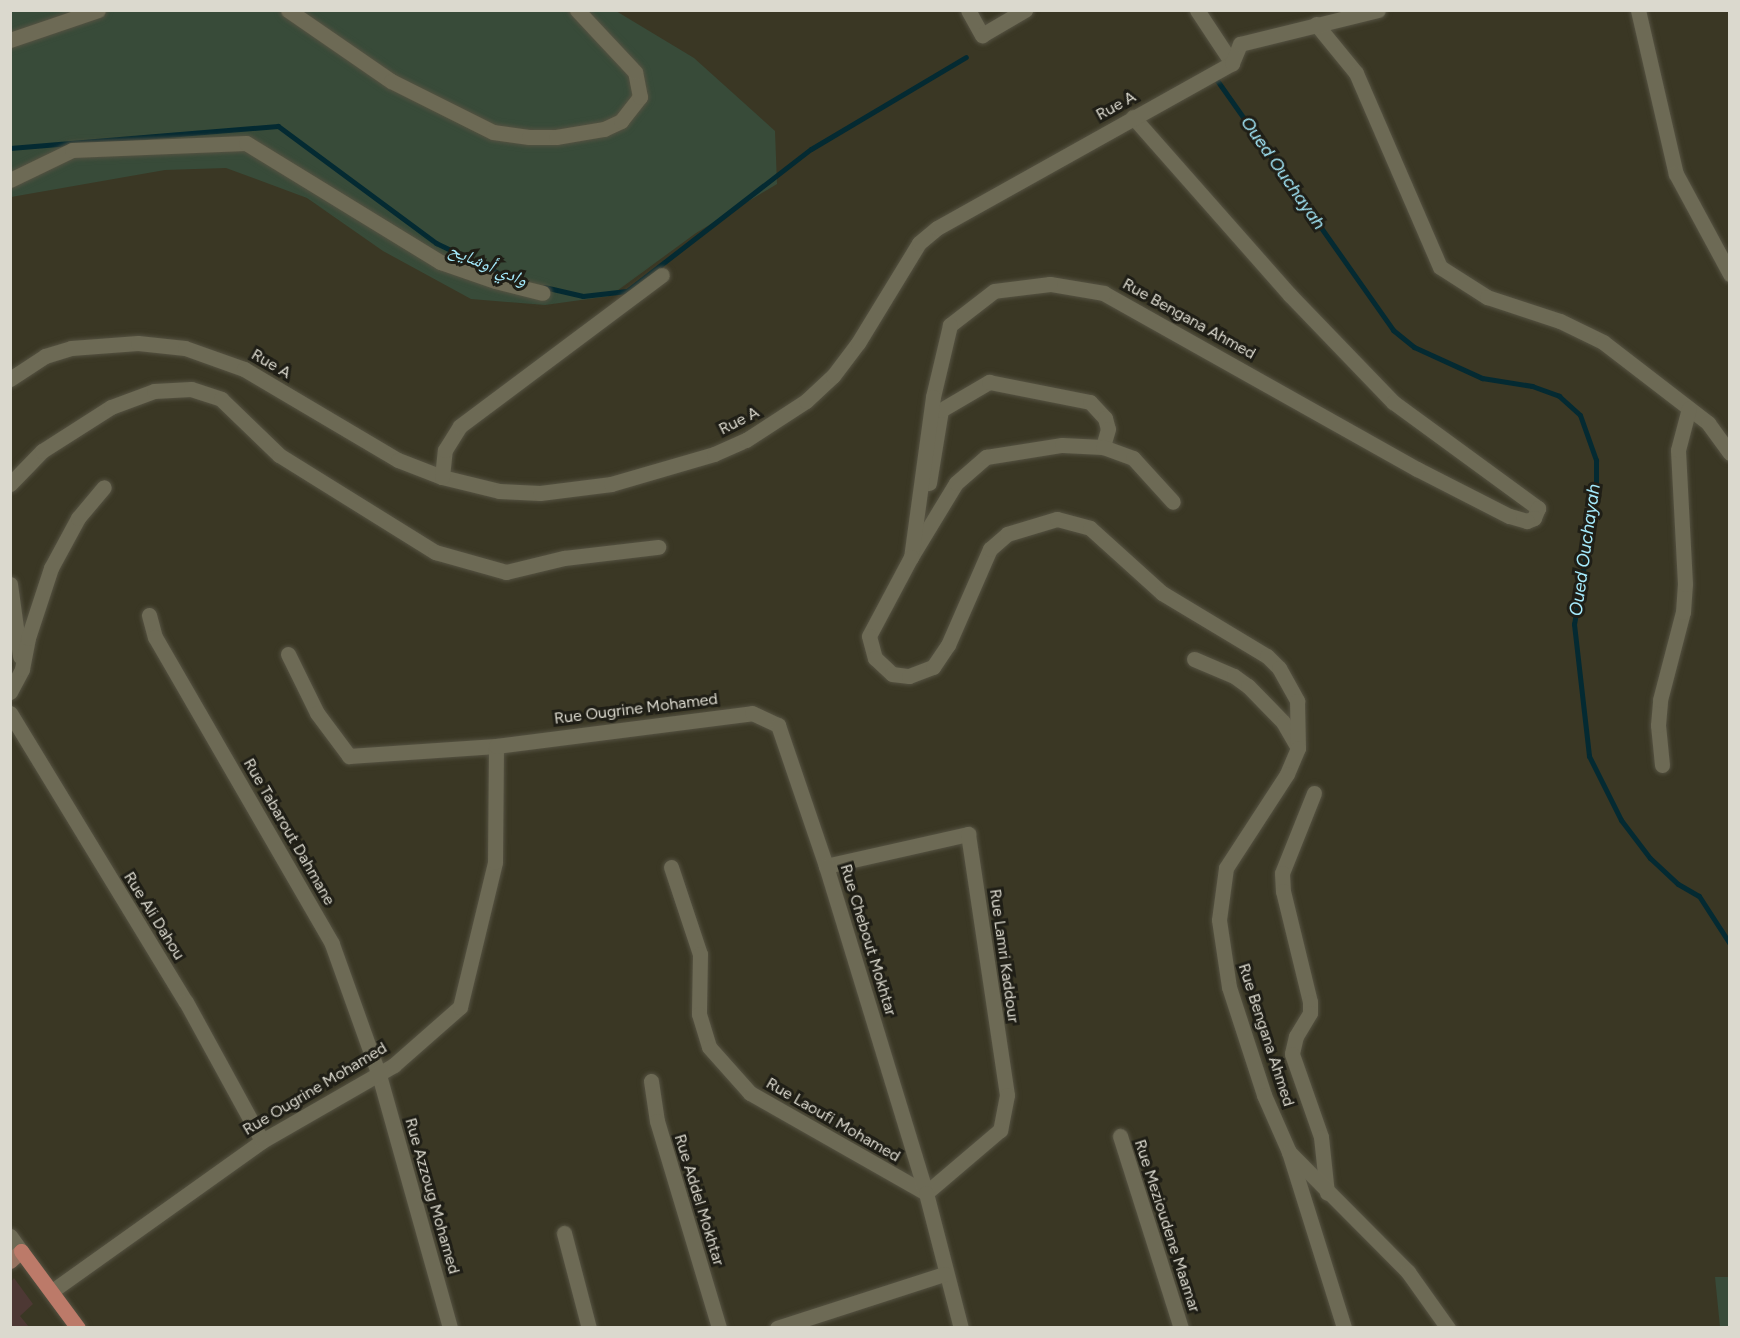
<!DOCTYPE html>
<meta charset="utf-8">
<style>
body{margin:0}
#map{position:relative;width:1740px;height:1338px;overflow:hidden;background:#3a3724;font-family:Figtree,"Noto Naskh Arabic",sans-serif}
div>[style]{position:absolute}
.education>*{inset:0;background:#4d3834}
.green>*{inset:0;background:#384b39}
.stream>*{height:5px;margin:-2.5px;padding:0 2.5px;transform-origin:2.5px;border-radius:2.5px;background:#042a32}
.roads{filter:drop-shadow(0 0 2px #555242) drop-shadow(0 0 2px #555242)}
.minor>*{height:15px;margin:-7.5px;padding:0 7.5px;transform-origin:7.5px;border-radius:7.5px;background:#6d6a55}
.tertiary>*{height:15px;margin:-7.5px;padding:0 7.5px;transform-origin:7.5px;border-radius:7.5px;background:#6d6a55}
.secondary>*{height:15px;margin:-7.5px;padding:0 7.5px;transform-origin:7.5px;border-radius:7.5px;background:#95725f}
.primary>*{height:15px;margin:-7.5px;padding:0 7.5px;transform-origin:7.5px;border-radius:7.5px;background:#bc7a69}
span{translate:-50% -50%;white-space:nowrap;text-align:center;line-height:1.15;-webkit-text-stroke:6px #1f1e16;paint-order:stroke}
.street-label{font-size:16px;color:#dbd9ce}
.water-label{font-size:18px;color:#a5ebfd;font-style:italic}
.frame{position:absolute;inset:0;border:12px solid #dbd9ce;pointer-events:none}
</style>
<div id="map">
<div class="education">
<i style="clip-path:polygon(14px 1278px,33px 1304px,20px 1316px,29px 1327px,11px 1327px,11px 1282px)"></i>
</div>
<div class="green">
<i style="clip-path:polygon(10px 11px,616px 11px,694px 58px,775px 131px,777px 184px,696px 233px,610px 296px,545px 305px,471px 299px,383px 251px,307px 198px,226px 168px,165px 170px,11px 197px)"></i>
<i style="clip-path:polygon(1715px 1277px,1729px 1277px,1729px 1327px,1720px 1327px)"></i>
</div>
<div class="stream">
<i style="left:1214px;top:76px;width:311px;rotate:54.8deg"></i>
<i style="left:1393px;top:330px;width:27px;rotate:39deg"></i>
<i style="left:1414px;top:347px;width:75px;rotate:24.5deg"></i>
<i style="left:1482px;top:378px;width:51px;rotate:9.1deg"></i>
<i style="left:1532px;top:386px;width:29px;rotate:20deg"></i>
<i style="left:1559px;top:396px;width:28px;rotate:42deg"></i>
<i style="left:1580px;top:415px;width:48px;rotate:70.4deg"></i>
<i style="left:1596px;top:460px;width:33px;rotate:90deg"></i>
<i style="left:1596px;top:493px;width:133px;rotate:99.5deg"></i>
<i style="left:1574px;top:624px;width:133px;rotate:83.5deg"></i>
<i style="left:1589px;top:756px;width:72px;rotate:63.4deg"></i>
<i style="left:1621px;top:820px;width:48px;rotate:52.7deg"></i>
<i style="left:1650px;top:858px;width:38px;rotate:43deg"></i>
<i style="left:1678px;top:884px;width:24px;rotate:30deg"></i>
<i style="left:1699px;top:896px;width:57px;rotate:57.1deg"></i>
<i style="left:10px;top:148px;width:269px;rotate:-4.7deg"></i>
<i style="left:278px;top:126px;width:197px;rotate:36.5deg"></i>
<i style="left:436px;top:243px;width:81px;rotate:25.6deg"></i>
<i style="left:544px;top:287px;width:40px;rotate:13deg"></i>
<i style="left:583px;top:296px;width:44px;rotate:-6.5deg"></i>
<i style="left:627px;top:291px;width:232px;rotate:-37.7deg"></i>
<i style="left:811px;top:149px;width:180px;rotate:-30.7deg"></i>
</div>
<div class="roads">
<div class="minor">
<i style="left:288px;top:10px;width:125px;rotate:34.6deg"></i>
<i style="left:391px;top:81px;width:114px;rotate:26.6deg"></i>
<i style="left:493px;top:132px;width:36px;rotate:8deg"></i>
<i style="left:529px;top:137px;width:27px"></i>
<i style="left:556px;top:137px;width:49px;rotate:-9.5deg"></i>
<i style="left:604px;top:129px;width:19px;rotate:-25deg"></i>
<i style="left:621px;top:121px;width:31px;rotate:-52deg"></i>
<i style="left:640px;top:97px;width:25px;rotate:-101deg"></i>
<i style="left:635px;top:72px;width:85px;rotate:-133.1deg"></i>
<i style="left:968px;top:10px;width:29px;rotate:61deg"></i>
<i style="left:982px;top:35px;width:50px;rotate:-30.2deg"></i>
<i style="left:1197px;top:10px;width:64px;rotate:56.6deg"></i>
<i style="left:1638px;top:10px;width:168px;rotate:77deg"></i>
<i style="left:1676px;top:174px;width:114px;rotate:61.6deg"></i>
<i style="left:1316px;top:24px;width:63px;rotate:50.8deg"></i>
<i style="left:1356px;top:73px;width:211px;rotate:66.6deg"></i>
<i style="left:1440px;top:267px;width:56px;rotate:32.6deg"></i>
<i style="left:1487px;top:297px;width:77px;rotate:18.2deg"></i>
<i style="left:1560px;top:321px;width:48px;rotate:26deg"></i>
<i style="left:1603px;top:342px;width:133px;rotate:37.6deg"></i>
<i style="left:1708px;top:423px;width:37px;rotate:54deg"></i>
<i style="left:10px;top:40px;width:93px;rotate:-18.8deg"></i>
<i style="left:10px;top:180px;width:69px;rotate:-25.8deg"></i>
<i style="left:72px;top:150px;width:174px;rotate:-2.3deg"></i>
<i style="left:246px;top:143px;width:228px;rotate:31.5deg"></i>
<i style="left:440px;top:262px;width:58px;rotate:19.1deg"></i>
<i style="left:495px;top:281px;width:49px;rotate:14deg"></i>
<i style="left:929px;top:483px;width:74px;rotate:-80.7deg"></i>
<i style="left:941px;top:410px;width:56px;rotate:-30.3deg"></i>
<i style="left:989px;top:382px;width:103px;rotate:11.2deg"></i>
<i style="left:1090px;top:402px;width:22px;rotate:47deg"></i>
<i style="left:1105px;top:418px;width:11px;rotate:75deg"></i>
<i style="left:1108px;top:429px;width:19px;rotate:106deg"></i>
<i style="left:10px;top:484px;width:46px;rotate:-45.9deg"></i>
<i style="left:42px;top:451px;width:82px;rotate:-32.5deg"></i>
<i style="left:111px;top:407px;width:46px;rotate:-20.4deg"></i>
<i style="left:154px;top:391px;width:37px;rotate:-3deg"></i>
<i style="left:191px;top:389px;width:32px;rotate:18deg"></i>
<i style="left:221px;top:399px;width:81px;rotate:44deg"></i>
<i style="left:279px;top:455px;width:184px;rotate:31.9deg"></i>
<i style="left:435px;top:552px;width:74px;rotate:15.7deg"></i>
<i style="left:506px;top:572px;width:60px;rotate:-13.6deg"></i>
<i style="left:564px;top:558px;width:95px;rotate:-6.7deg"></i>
<i style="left:911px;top:557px;width:87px;rotate:-58.7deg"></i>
<i style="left:956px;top:483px;width:40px;rotate:-41deg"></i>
<i style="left:986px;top:457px;width:77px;rotate:-9deg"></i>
<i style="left:1062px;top:445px;width:41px;rotate:2.8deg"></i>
<i style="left:1103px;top:447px;width:32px;rotate:20deg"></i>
<i style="left:1133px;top:458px;width:59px;rotate:47.7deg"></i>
<i style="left:10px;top:584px;width:73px;rotate:82.1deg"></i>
<i style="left:149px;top:615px;width:23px;rotate:75deg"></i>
<i style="left:155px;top:637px;width:354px;rotate:60deg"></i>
<i style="left:332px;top:944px;width:139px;rotate:70.3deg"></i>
<i style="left:379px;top:1075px;width:263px;rotate:74.3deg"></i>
<i style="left:288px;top:654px;width:66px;rotate:63.8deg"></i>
<i style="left:317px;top:713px;width:54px;rotate:53.3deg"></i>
<i style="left:349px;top:756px;width:147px;rotate:-3.9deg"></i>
<i style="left:1194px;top:659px;width:43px;rotate:23deg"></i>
<i style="left:1234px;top:676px;width:17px;rotate:36deg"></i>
<i style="left:1248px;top:686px;width:50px;rotate:45.8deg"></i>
<i style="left:1283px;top:722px;width:30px;rotate:60deg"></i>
<i style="left:10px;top:692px;width:26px;rotate:-62deg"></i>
<i style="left:22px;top:669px;width:32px;rotate:-79deg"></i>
<i style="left:28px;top:638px;width:74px;rotate:-71.8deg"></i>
<i style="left:51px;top:568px;width:57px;rotate:-61.6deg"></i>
<i style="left:78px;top:518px;width:40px;rotate:-50deg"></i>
<i style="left:10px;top:713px;width:338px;rotate:58.7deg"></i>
<i style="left:186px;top:1002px;width:158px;rotate:61.3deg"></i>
<i style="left:1662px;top:765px;width:40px;rotate:-95.7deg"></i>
<i style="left:1658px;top:725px;width:25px;rotate:-85deg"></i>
<i style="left:1660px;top:700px;width:91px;rotate:-75.4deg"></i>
<i style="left:1683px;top:612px;width:28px;rotate:-86deg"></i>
<i style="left:1685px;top:584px;width:134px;rotate:-93deg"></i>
<i style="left:1678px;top:450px;width:43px;rotate:-75.3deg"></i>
<i style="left:1314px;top:793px;width:86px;rotate:111.8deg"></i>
<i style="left:1282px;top:873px;width:18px;rotate:87deg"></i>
<i style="left:1283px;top:891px;width:114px;rotate:76.3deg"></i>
<i style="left:1310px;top:1002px;width:11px;rotate:90deg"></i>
<i style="left:1310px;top:1013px;width:27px;rotate:121deg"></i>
<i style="left:1296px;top:1036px;width:18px;rotate:103deg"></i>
<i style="left:1292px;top:1054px;width:88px;rotate:70.7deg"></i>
<i style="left:1321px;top:1137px;width:56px;rotate:83.9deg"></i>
<i style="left:826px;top:866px;width:146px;rotate:-12.7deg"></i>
<i style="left:968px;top:834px;width:264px;rotate:81.5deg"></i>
<i style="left:1007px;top:1095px;width:36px;rotate:101deg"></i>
<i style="left:1000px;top:1130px;width:97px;rotate:139.6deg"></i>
<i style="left:671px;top:867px;width:92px;rotate:71.6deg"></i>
<i style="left:700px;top:954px;width:60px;rotate:91deg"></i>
<i style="left:699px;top:1014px;width:34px;rotate:73deg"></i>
<i style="left:709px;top:1047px;width:62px;rotate:48.3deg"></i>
<i style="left:750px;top:1093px;width:202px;rotate:29.6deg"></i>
<i style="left:651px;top:1081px;width:40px;rotate:81.5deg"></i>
<i style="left:657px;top:1121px;width:216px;rotate:73.3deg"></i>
<i style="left:1120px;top:1136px;width:201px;rotate:72.4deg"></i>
<i style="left:1289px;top:1152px;width:184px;rotate:72.6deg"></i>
<i style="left:564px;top:1233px;width:98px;rotate:75.3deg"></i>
<i style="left:52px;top:1291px;width:258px;rotate:-35.5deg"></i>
<i style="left:262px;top:1141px;width:152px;rotate:-29.9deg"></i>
<i style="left:394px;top:1065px;width:88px;rotate:-41.3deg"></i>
<i style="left:460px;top:1007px;width:149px;rotate:-76.4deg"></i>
<i style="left:495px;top:862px;width:116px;rotate:-89.5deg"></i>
<i style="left:496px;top:746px;width:258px;rotate:-7.3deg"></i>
<i style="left:752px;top:713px;width:29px;rotate:25deg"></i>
<i style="left:778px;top:725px;width:149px;rotate:71.2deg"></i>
<i style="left:826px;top:866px;width:342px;rotate:73deg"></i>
<i style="left:926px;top:1193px;width:139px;rotate:75.5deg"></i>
<i style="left:777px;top:1328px;width:176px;rotate:-17.9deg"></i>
</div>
<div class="tertiary">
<i style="left:1133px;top:117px;width:237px;rotate:48.6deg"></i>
<i style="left:1290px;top:295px;width:149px;rotate:46.1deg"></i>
<i style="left:1393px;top:402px;width:180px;rotate:36.2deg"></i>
<i style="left:1538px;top:508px;width:11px;rotate:112deg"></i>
<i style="left:1534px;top:518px;width:8px;rotate:157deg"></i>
<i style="left:1527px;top:521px;width:19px;rotate:-164deg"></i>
<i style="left:1509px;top:516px;width:103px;rotate:-152.9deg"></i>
<i style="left:1417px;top:469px;width:359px;rotate:-150.7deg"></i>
<i style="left:1104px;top:293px;width:55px;rotate:-170.5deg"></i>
<i style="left:1050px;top:284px;width:56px;rotate:172.9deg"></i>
<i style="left:994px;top:291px;width:56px;rotate:142.3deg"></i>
<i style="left:950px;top:325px;width:74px;rotate:103.3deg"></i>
<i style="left:933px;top:397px;width:162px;rotate:97.8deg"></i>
<i style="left:911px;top:557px;width:89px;rotate:118deg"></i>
<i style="left:869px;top:636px;width:23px;rotate:75deg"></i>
<i style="left:875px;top:658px;width:23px;rotate:43deg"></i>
<i style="left:892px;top:674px;width:17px;rotate:7deg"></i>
<i style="left:909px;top:676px;width:26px;rotate:-21deg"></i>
<i style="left:933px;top:667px;width:27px;rotate:-56deg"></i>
<i style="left:948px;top:645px;width:105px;rotate:-66.4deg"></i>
<i style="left:990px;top:549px;width:23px;rotate:-41deg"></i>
<i style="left:1007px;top:534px;width:52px;rotate:-16.7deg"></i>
<i style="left:1057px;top:519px;width:34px;rotate:15deg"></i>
<i style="left:1090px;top:528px;width:97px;rotate:42.1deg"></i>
<i style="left:1162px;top:593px;width:122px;rotate:31deg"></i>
<i style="left:1267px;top:656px;width:17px;rotate:45deg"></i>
<i style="left:1279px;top:668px;width:38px;rotate:61deg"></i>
<i style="left:1297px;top:701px;width:47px;rotate:88.8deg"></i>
<i style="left:1298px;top:748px;width:28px;rotate:113deg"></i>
<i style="left:1287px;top:774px;width:112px;rotate:123deg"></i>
<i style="left:1226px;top:868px;width:52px;rotate:97.7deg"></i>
<i style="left:1219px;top:920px;width:68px;rotate:81.5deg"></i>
<i style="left:1229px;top:987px;width:114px;rotate:72deg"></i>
<i style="left:1264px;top:1095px;width:62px;rotate:66.3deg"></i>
<i style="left:1289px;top:1152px;width:169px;rotate:45.2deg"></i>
<i style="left:1408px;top:1272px;width:69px;rotate:54.5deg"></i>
<i style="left:10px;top:379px;width:42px;rotate:-33.3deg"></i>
<i style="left:45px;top:356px;width:27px;rotate:-17deg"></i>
<i style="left:71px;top:348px;width:67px;rotate:-4.3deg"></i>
<i style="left:138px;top:343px;width:47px;rotate:6.1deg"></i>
<i style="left:185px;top:348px;width:63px;rotate:19.6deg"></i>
<i style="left:244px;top:369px;width:179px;rotate:30.6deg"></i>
<i style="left:398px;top:460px;width:47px;rotate:21.1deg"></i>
<i style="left:442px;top:477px;width:59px;rotate:13.8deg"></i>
<i style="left:499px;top:491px;width:41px;rotate:2.8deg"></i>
<i style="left:540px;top:493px;width:72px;rotate:-7.2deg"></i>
<i style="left:611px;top:484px;width:107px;rotate:-16.2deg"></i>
<i style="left:714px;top:454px;width:35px;rotate:-24deg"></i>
<i style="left:746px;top:440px;width:72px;rotate:-33deg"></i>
<i style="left:806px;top:401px;width:37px;rotate:-43deg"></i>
<i style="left:833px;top:376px;width:41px;rotate:-52.9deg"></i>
<i style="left:858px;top:343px;width:117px;rotate:-58.6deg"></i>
<i style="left:919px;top:243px;width:23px;rotate:-40deg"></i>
<i style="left:937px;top:228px;width:338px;rotate:-29.2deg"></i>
<i style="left:1232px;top:63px;width:21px;rotate:-67deg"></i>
<i style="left:1240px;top:44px;width:142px;rotate:-13.8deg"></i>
<i style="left:442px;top:477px;width:27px;rotate:-84deg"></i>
<i style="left:445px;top:450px;width:28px;rotate:-58deg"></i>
<i style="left:460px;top:426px;width:252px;rotate:-36.8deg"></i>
<i style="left:10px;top:1236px;width:19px;rotate:54deg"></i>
</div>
<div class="secondary">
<i style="left:10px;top:1261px;width:15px;rotate:-42deg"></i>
</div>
<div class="primary">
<i style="left:21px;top:1251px;width:96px;rotate:53.5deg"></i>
</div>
</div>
<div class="street-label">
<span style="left:1116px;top:106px;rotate:-29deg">Rue A</span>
<span style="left:1189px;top:319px;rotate:29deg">Rue Bengana Ahmed</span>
<span style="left:271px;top:364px;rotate:30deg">Rue A</span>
<span style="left:739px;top:421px;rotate:-27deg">Rue A</span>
<span style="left:636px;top:709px;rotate:-7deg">Rue Ougrine Mohamed</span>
<span style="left:289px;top:832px;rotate:60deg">Rue Tabarout Dahmane</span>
<span style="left:154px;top:916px;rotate:58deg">Rue Ali Dahou</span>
<span style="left:868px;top:940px;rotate:73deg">Rue Chebout Mokhtar</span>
<span style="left:1004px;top:956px;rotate:82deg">Rue Lamri Kaddour</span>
<span style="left:1266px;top:1035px;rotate:72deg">Rue Bengana Ahmed</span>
<span style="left:315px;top:1089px;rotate:-31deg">Rue Ougrine Mohamed</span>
<span style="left:833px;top:1120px;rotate:30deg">Rue Laoufi Mohamed</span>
<span style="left:432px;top:1196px;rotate:74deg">Rue Azzoug Mohamed</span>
<span style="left:699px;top:1200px;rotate:73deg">Rue Addel Mokhtar</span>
<span style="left:1167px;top:1226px;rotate:72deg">Rue Mezioudene Maamar</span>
</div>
<div class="water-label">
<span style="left:1283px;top:173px;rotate:55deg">Oued Ouchayah</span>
<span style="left:488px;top:265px;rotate:23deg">وادي أوشايح</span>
<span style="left:1585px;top:550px;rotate:-82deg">Oued Ouchayah</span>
</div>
<div class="frame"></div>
</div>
